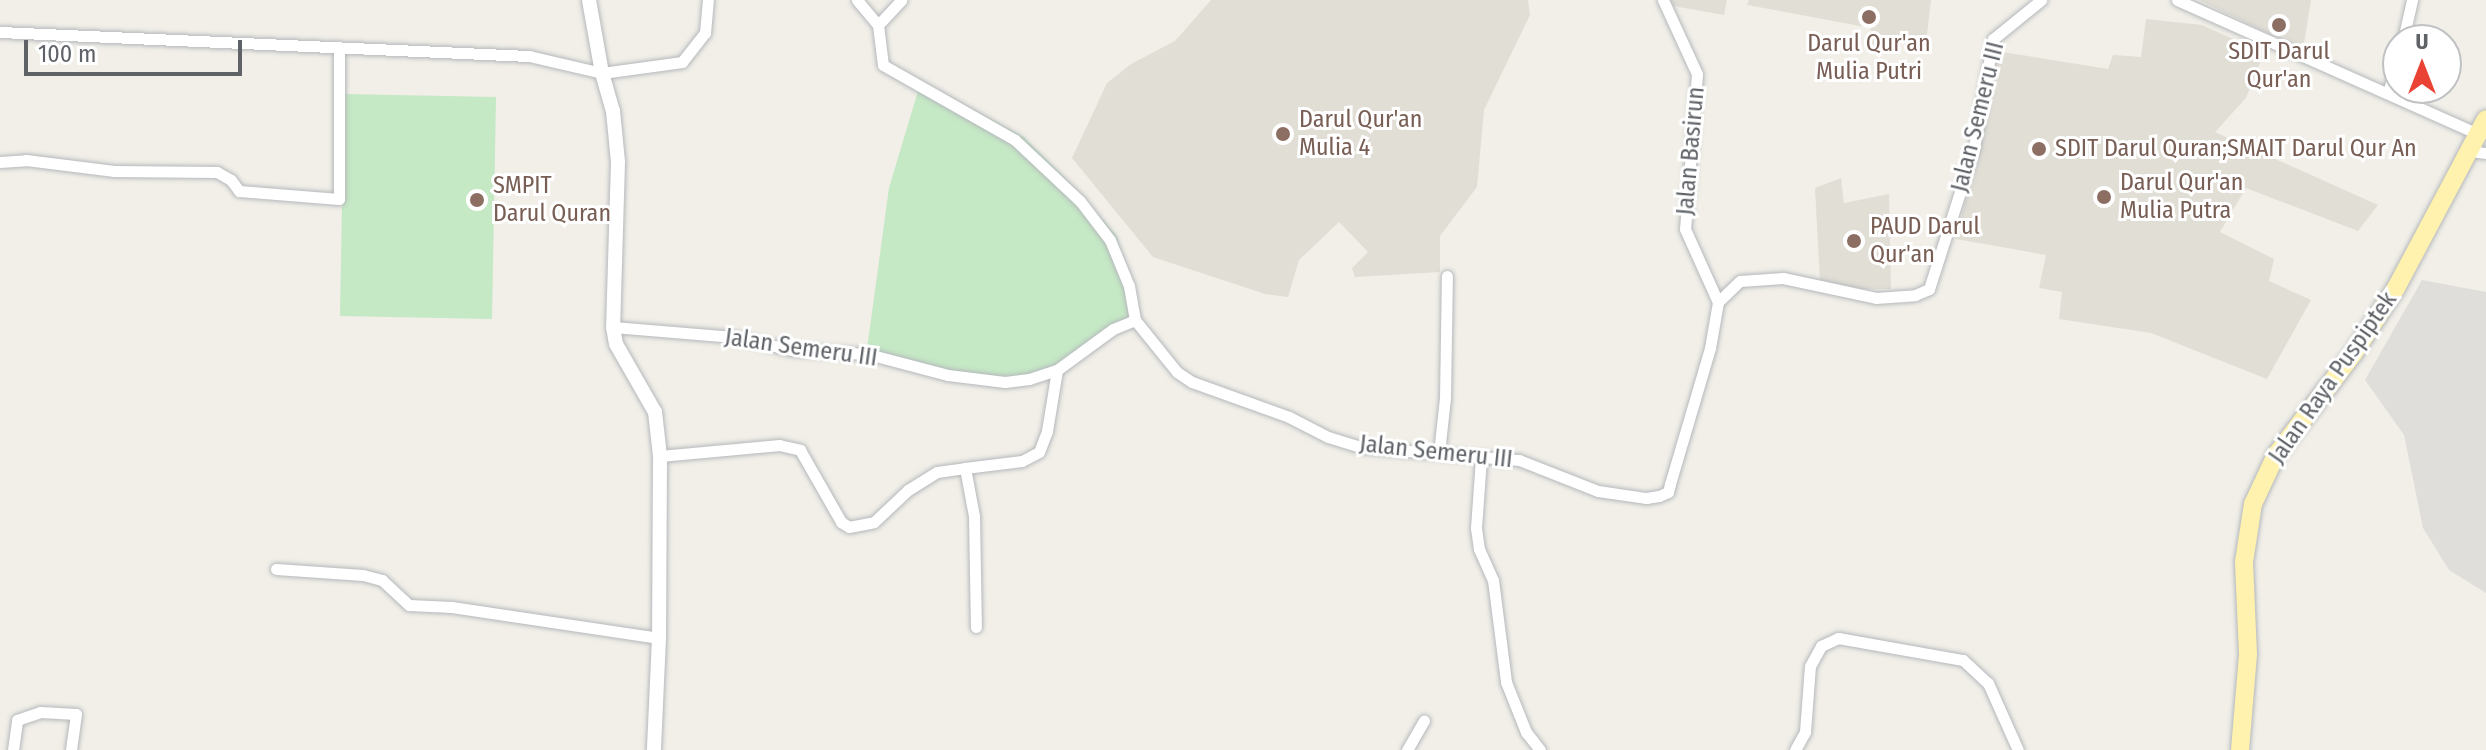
<!DOCTYPE html>
<style>
body{margin:0}
#map{position:relative;width:2486px;height:750px;overflow:hidden;background:#f1efe8;font-family:"Fira Sans Condensed",sans-serif}
div>[style]{position:absolute}
.industrial>*{inset:0;background:#e0deda}
.education>*{inset:0;background:#e1ded6}
.green>*{inset:0;background:#c5e8c5}
.roads{filter:drop-shadow(0 0 2px #b5b8bc) drop-shadow(0 0 2px #b5b8bc)}
.minor>*{height:11px;margin:-5.5px;padding:0 5.5px;transform-origin:5.5px;border-radius:5.5px;background:#fff}
.tertiary>*{height:14px;margin:-7px;padding:0 7px;transform-origin:7px;border-radius:7px;background:#fff}
.primary>*{height:18px;margin:-9px;padding:0 9px;transform-origin:9px;border-radius:9px;background:#fff2af}
.dots>*{width:22px;height:22px;translate:-50% -50%;box-sizing:border-box;border:4px solid #fff;border-radius:50%}
span{translate:-50% -50%;white-space:nowrap;text-align:center;line-height:1.15;-webkit-text-stroke:6px #fff;paint-order:stroke}
.education-label{font-size:24px;color:#785e54}
.left{translate:0 -50%;text-align:left}
.street-label{font-size:24px;color:#5f6368}
.north{position:absolute;left:2382px;top:24px;width:80px;height:80px;box-sizing:border-box;background:#fff;border:2px solid #bfc1c3;border-radius:50%;rotate:0deg;font-size:22px;font-weight:700;line-height:32px;text-align:center;color:#5f6368}
.north::after{content:'';display:block;margin:auto;width:28px;height:36px;background:#ea4335;clip-path:polygon(50% 0,100% 100%,50% 72%,0 100%)}
.scale{position:absolute;left:24px;top:40px;width:218px;height:36px;box-sizing:border-box;border:4px solid #5f6368;border-top:0;padding-left:10px;font-size:24px;line-height:28px;white-space:nowrap;color:#5f6368;-webkit-text-stroke:6px #fff;paint-order:stroke}
</style>
<div id="map">
<div class="industrial">
<i style="clip-path:polygon(2422px 280px,2486px 292px,2486px 593px,2449px 570px,2423px 528px,2404px 435px,2365px 380px)"></i>
</div>
<div class="education">
<i style="clip-path:polygon(1211px 0,1528px 0,1530px 15px,1484px 110px,1477px 187px,1440px 236px,1440px 272px,1355px 277px,1352px 268px,1368px 252px,1339px 222px,1299px 260px,1288px 297px,1265px 294px,1153px 257px,1072px 158px,1107px 83px,1131px 64px,1175px 41px)"></i>
<i style="clip-path:polygon(1671px 0,1727px 0,1724px 15px,1673px 6px)"></i>
<i style="clip-path:polygon(1749px 0,1931px 0,1926px 43px,1869px 45px,1871px 28px,1747px 5px)"></i>
<i style="clip-path:polygon(2199px 0,2311px 0,2303px 50px)"></i>
<i style="clip-path:polygon(2146px 19px,2202px 25px,2264px 53px,2246px 98px,2215px 132px,2378px 205px,2358px 231px,2246px 188px,2220px 232px,2274px 259px,2269px 281px,2311px 300px,2267px 379px,2151px 333px,2059px 319px,2062px 292px,2039px 288px,2046px 255px,1956px 239px,1984px 125px,1996px 51px,2108px 69px,2113px 55px,2141px 57px)"></i>
<i style="clip-path:polygon(1841px 178px,1844px 203px,1889px 194px,1891px 289px,1862px 289px,1820px 280px,1815px 188px)"></i>
</div>
<div class="green">
<i style="clip-path:polygon(921px 81px,1024px 137px,1077px 190px,1117px 236px,1135px 306px,1115px 335px,1033px 380px,963px 374px,867px 349px,889px 188px)"></i>
<i style="clip-path:polygon(344px 94px,496px 97px,492px 319px,340px 316px)"></i>
</div>
<div class="roads">
<div class="minor">
<i style="left:857px;top:0;width:33px;rotate:50deg"></i>
<i style="left:878px;top:25px;width:40px;rotate:82.9deg"></i>
<i style="left:883px;top:65px;width:152px;rotate:29.6deg"></i>
<i style="left:1015px;top:140px;width:89px;rotate:43.2deg"></i>
<i style="left:1080px;top:201px;width:49px;rotate:52.4deg"></i>
<i style="left:1110px;top:240px;width:50px;rotate:67.6deg"></i>
<i style="left:1129px;top:286px;width:35px;rotate:80deg"></i>
<i style="left:1663px;top:0;width:81px;rotate:65.3deg"></i>
<i style="left:1697px;top:74px;width:155px;rotate:94.4deg"></i>
<i style="left:1685px;top:229px;width:80px;rotate:65.7deg"></i>
<i style="left:2177px;top:0;width:329px;rotate:24deg"></i>
<i style="left:878px;top:25px;width:34px;rotate:-47deg"></i>
<i style="left:0;top:32px;width:530px;rotate:2.6deg"></i>
<i style="left:529px;top:56px;width:75px;rotate:13.1deg"></i>
<i style="left:602px;top:73px;width:81px;rotate:-7.8deg"></i>
<i style="left:682px;top:62px;width:37px;rotate:-52deg"></i>
<i style="left:705px;top:33px;width:33px;rotate:-85deg"></i>
<i style="left:2403px;top:40px;width:41px;rotate:-77.3deg"></i>
<i style="left:2388px;top:93px;width:37px;rotate:-74deg"></i>
<i style="left:2471px;top:151px;width:15px;rotate:8deg"></i>
<i style="left:0;top:162px;width:26px;rotate:-4deg"></i>
<i style="left:26px;top:160px;width:89px;rotate:7.1deg"></i>
<i style="left:114px;top:171px;width:103px;rotate:0.6deg"></i>
<i style="left:217px;top:172px;width:16px;rotate:30deg"></i>
<i style="left:231px;top:180px;width:14px;rotate:54deg"></i>
<i style="left:239px;top:191px;width:100px;rotate:4.6deg"></i>
<i style="left:339px;top:199px;width:152px;rotate:-90deg"></i>
<i style="left:613px;top:327px;width:121px;rotate:4.7deg"></i>
<i style="left:734px;top:337px;width:59px;rotate:12.6deg"></i>
<i style="left:792px;top:350px;width:76px;rotate:3deg"></i>
<i style="left:868px;top:354px;width:83px;rotate:14.7deg"></i>
<i style="left:948px;top:375px;width:57px;rotate:7deg"></i>
<i style="left:1005px;top:382px;width:24px;rotate:-7deg"></i>
<i style="left:1029px;top:379px;width:29px;rotate:-18deg"></i>
<i style="left:1057px;top:370px;width:69px;rotate:-36.2deg"></i>
<i style="left:1113px;top:329px;width:24px;rotate:-22deg"></i>
<i style="left:1135px;top:320px;width:67px;rotate:51.1deg"></i>
<i style="left:1177px;top:372px;width:18px;rotate:34deg"></i>
<i style="left:1192px;top:382px;width:103px;rotate:19.8deg"></i>
<i style="left:1289px;top:417px;width:44px;rotate:27.1deg"></i>
<i style="left:1328px;top:437px;width:34px;rotate:17deg"></i>
<i style="left:1360px;top:447px;width:160px;rotate:4.7deg"></i>
<i style="left:1519px;top:460px;width:85px;rotate:21.4deg"></i>
<i style="left:1598px;top:491px;width:49px;rotate:8.3deg"></i>
<i style="left:1646px;top:498px;width:13px;rotate:-9deg"></i>
<i style="left:1659px;top:496px;width:10px;rotate:-24deg"></i>
<i style="left:1668px;top:492px;width:8px;rotate:-76deg"></i>
<i style="left:1670px;top:484px;width:142px;rotate:-73.6deg"></i>
<i style="left:1710px;top:348px;width:47px;rotate:-80.1deg"></i>
<i style="left:1718px;top:302px;width:30px;rotate:-44deg"></i>
<i style="left:1740px;top:281px;width:43px;rotate:-4deg"></i>
<i style="left:1783px;top:278px;width:95px;rotate:12.1deg"></i>
<i style="left:1876px;top:298px;width:39px;rotate:-4deg"></i>
<i style="left:1915px;top:295px;width:15px;rotate:-23deg"></i>
<i style="left:1929px;top:289px;width:148px;rotate:-72.3deg"></i>
<i style="left:1974px;top:148px;width:111px;rotate:-80.1deg"></i>
<i style="left:1993px;top:39px;width:62px;rotate:-39.1deg"></i>
<i style="left:1439px;top:453px;width:55px;rotate:-83.8deg"></i>
<i style="left:1445px;top:398px;width:122px;rotate:-89.1deg"></i>
<i style="left:660px;top:456px;width:120px;rotate:-5.3deg"></i>
<i style="left:779px;top:445px;width:22px;rotate:13deg"></i>
<i style="left:800px;top:450px;width:83px;rotate:60.3deg"></i>
<i style="left:841px;top:522px;width:9px;rotate:32deg"></i>
<i style="left:849px;top:527px;width:25px;rotate:-11deg"></i>
<i style="left:874px;top:522px;width:47px;rotate:-43.3deg"></i>
<i style="left:908px;top:490px;width:34px;rotate:-32deg"></i>
<i style="left:937px;top:472px;width:28px;rotate:-8deg"></i>
<i style="left:965px;top:468px;width:49px;rotate:79.4deg"></i>
<i style="left:974px;top:516px;width:111px;rotate:89deg"></i>
<i style="left:1481px;top:458px;width:70px;rotate:94.1deg"></i>
<i style="left:1476px;top:528px;width:21px;rotate:82deg"></i>
<i style="left:1479px;top:549px;width:34px;rotate:66deg"></i>
<i style="left:1493px;top:580px;width:103px;rotate:82.7deg"></i>
<i style="left:1506px;top:682px;width:54px;rotate:68.2deg"></i>
<i style="left:1526px;top:732px;width:23px;rotate:52deg"></i>
<i style="left:965px;top:468px;width:57px;rotate:-7deg"></i>
<i style="left:1022px;top:461px;width:19px;rotate:-28deg"></i>
<i style="left:1039px;top:452px;width:22px;rotate:-69deg"></i>
<i style="left:1047px;top:431px;width:62px;rotate:-80.7deg"></i>
<i style="left:276px;top:569px;width:87px;rotate:3.9deg"></i>
<i style="left:363px;top:575px;width:20px;rotate:15deg"></i>
<i style="left:382px;top:580px;width:37px;rotate:43deg"></i>
<i style="left:409px;top:605px;width:43px;rotate:2.7deg"></i>
<i style="left:452px;top:607px;width:209px;rotate:8.5deg"></i>
<i style="left:13px;top:750px;width:30px;rotate:-82deg"></i>
<i style="left:17px;top:720px;width:24px;rotate:-19deg"></i>
<i style="left:40px;top:712px;width:36px;rotate:3deg"></i>
<i style="left:76px;top:714px;width:36px;rotate:98deg"></i>
<i style="left:1407px;top:750px;width:34px;rotate:-60deg"></i>
<i style="left:1795px;top:750px;width:21px;rotate:-61deg"></i>
<i style="left:1805px;top:732px;width:66px;rotate:-85.7deg"></i>
<i style="left:1810px;top:666px;width:23px;rotate:-61deg"></i>
<i style="left:1821px;top:646px;width:19px;rotate:-25deg"></i>
<i style="left:1838px;top:638px;width:127px;rotate:10deg"></i>
<i style="left:1963px;top:660px;width:34px;rotate:43deg"></i>
<i style="left:1988px;top:683px;width:73px;rotate:65.9deg"></i>
</div>
<div class="tertiary">
<i style="left:589px;top:0;width:74px;rotate:79.9deg"></i>
<i style="left:602px;top:73px;width:40px;rotate:74deg"></i>
<i style="left:613px;top:111px;width:51px;rotate:84.4deg"></i>
<i style="left:618px;top:162px;width:165px;rotate:91.7deg"></i>
<i style="left:613px;top:327px;width:17px;rotate:80deg"></i>
<i style="left:616px;top:344px;width:78px;rotate:60.2deg"></i>
<i style="left:655px;top:412px;width:44px;rotate:83.5deg"></i>
<i style="left:660px;top:456px;width:182px;rotate:90.3deg"></i>
<i style="left:659px;top:638px;width:112px;rotate:92.6deg"></i>
</div>
<div class="primary">
<i style="left:2240px;top:750px;width:96px;rotate:-85.2deg"></i>
<i style="left:2248px;top:654px;width:92px;rotate:-92.5deg"></i>
<i style="left:2244px;top:562px;width:59px;rotate:-81.2deg"></i>
<i style="left:2253px;top:504px;width:54px;rotate:-64.9deg"></i>
<i style="left:2276px;top:455px;width:127px;rotate:-52.7deg"></i>
<i style="left:2353px;top:354px;width:79px;rotate:-56.9deg"></i>
<i style="left:2396px;top:288px;width:191px;rotate:-62deg"></i>
</div>
</div>
<div class="dots">
<i style="left:1869px;top:17px;background:#8d6e63"></i>
<i style="left:2279px;top:25px;background:#8d6e63"></i>
<i style="left:1283px;top:134px;background:#8d6e63"></i>
<i style="left:2039px;top:149px;background:#8d6e63"></i>
<i style="left:2104px;top:197px;background:#8d6e63"></i>
<i style="left:477px;top:200px;background:#8d6e63"></i>
<i style="left:1854px;top:241px;background:#8d6e63"></i>
</div>
<div class="education-label">
<span style="left:1869px;top:58px">Darul Qur'an<br>Mulia Putri</span>
<span style="left:2279px;top:66px">SDIT Darul<br>Qur'an</span>
<span class="left" style="left:1299px;top:134px">Darul Qur'an<br>Mulia 4</span>
<span class="left" style="left:2055px;top:149px">SDIT Darul Quran;SMAIT Darul Qur An</span>
<span class="left" style="left:2120px;top:197px">Darul Qur'an<br>Mulia Putra</span>
<span class="left" style="left:493px;top:200px">SMPIT<br>Darul Quran</span>
<span class="left" style="left:1870px;top:241px">PAUD Darul<br>Qur'an</span>
</div>
<div class="street-label">
<span style="left:1978px;top:117px;rotate:-76deg">Jalan Semeru III</span>
<span style="left:1691px;top:151px;rotate:-85deg">Jalan Basirun</span>
<span style="left:801px;top:348px;rotate:8deg">Jalan Semeru III</span>
<span style="left:2333px;top:378px;rotate:-55deg">Jalan Raya Puspiptek</span>
<span style="left:1436px;top:452px;rotate:6deg">Jalan Semeru III</span>
</div>
<div class="north">U</div>
<div class="scale">100 m</div>
</div>
